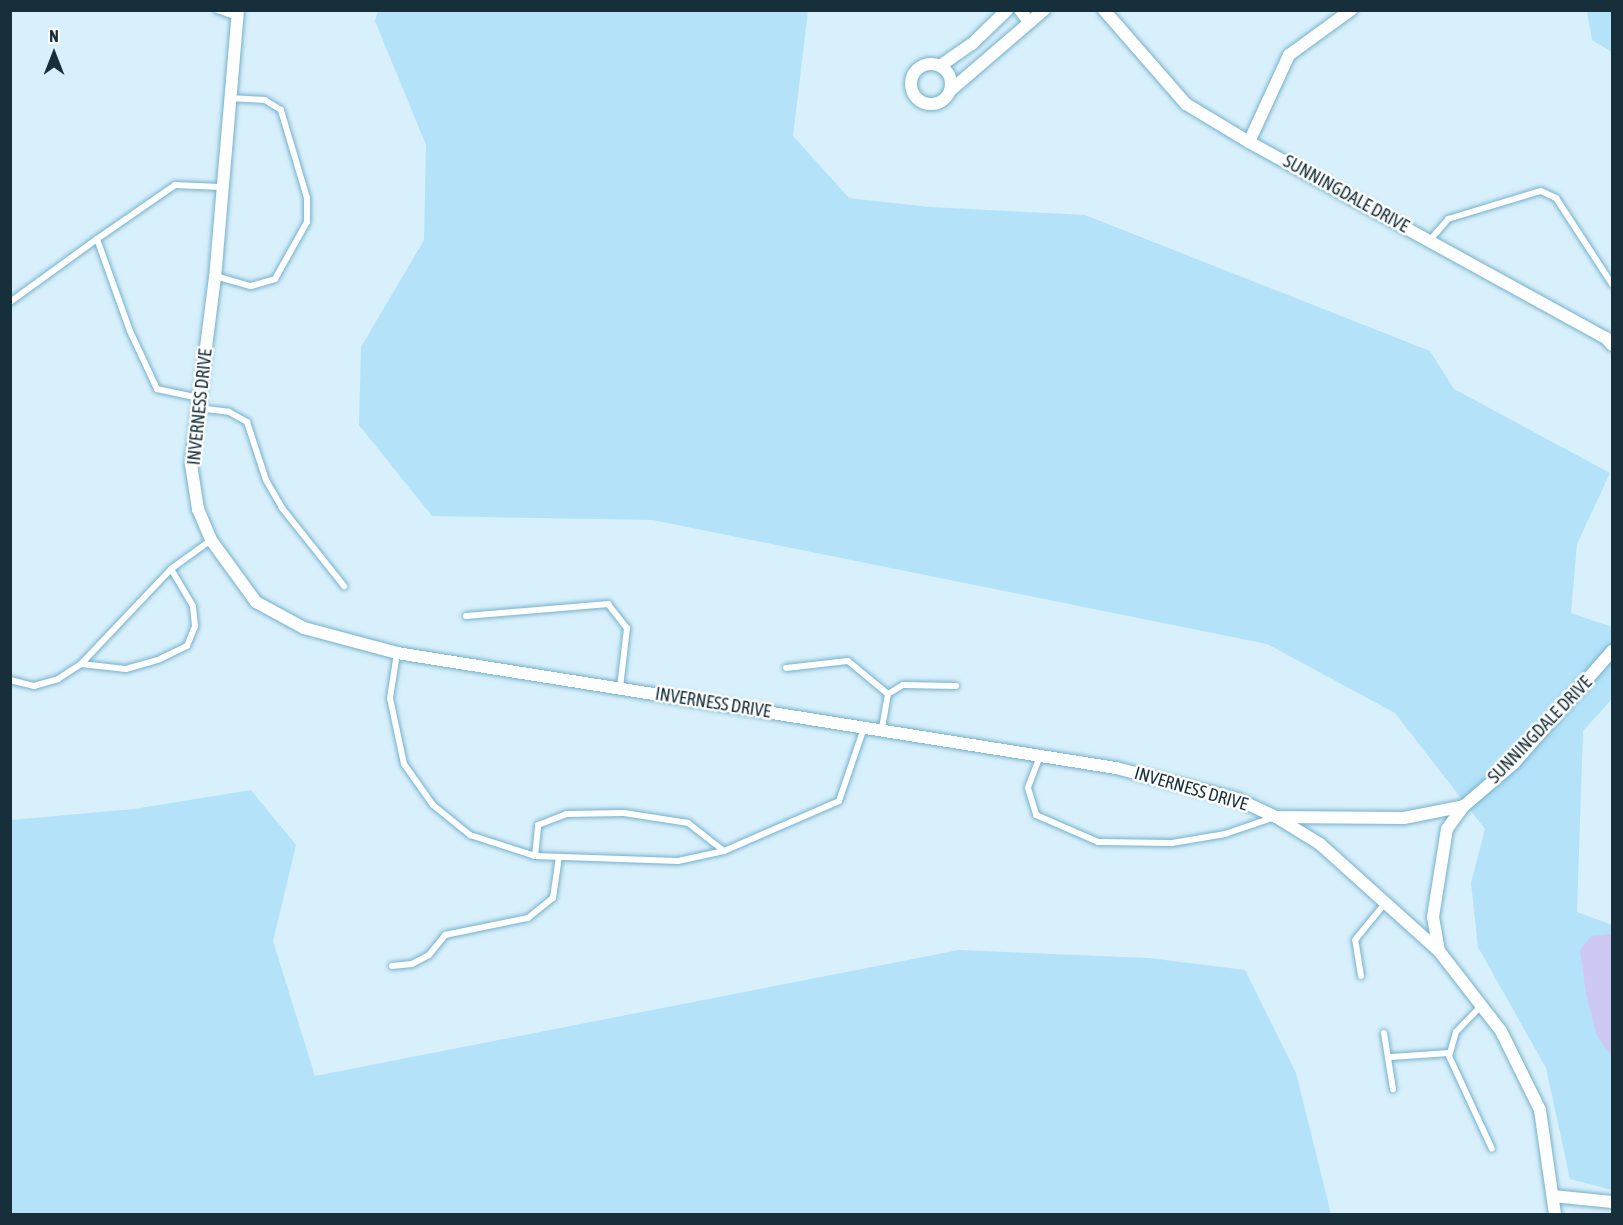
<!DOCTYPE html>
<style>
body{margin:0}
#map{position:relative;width:1623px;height:1225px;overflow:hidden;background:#d8f0fb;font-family:"Asap Condensed",sans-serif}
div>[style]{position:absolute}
.green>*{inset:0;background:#b3e2f9}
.water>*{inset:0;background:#cdc9f3}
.roads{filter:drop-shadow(0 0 2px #75b1cd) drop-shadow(0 0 2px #75b1cd)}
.service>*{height:6px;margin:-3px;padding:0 3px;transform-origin:3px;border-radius:3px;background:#fff}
.minor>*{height:12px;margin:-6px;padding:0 6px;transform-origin:6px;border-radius:6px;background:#fff}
.minor>.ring{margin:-6px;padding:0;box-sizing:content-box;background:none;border:12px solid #fff;border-radius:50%}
span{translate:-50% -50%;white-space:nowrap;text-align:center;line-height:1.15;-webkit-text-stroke:5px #fff;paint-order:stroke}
.street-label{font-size:18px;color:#162f3a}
.frame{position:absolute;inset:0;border:12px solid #162f3a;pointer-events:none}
.north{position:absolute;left:24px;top:24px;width:60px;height:60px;-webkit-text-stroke:4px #fff;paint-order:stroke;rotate:0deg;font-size:16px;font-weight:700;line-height:24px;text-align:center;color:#162f3a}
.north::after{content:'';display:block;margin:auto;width:21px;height:27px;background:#162f3a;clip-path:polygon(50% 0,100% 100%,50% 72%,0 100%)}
</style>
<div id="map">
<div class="green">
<i style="clip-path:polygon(378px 11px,808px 11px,793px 136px,849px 198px,930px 207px,1085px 215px,1430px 351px,1454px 389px,1610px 473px,1577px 544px,1571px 613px,1612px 627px,1612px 699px,1583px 731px,1577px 912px,1612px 925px,1612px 1190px,1570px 1179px,1546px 1068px,1478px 947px,1471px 883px,1485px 829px,1395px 713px,1267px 644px,653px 520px,432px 516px,359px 425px,361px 347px,424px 240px,426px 145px,375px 21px)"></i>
<i style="clip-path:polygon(1587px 11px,1612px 11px,1612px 52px,1592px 40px)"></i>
<i style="clip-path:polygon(251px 790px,296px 845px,273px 941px,315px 1076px,959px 950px,1149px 958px,1245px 970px,1296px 1073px,1331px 1214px,11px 1214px,11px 820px,134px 809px)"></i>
</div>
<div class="water">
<i style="clip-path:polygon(1612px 934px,1612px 1056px,1597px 1036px,1586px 994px,1580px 950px,1591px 936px)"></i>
</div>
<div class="roads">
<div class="service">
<i style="left:217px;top:10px;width:21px;rotate:19deg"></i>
<i style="left:97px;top:239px;width:95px;rotate:-34.7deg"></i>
<i style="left:175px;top:185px;width:45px;rotate:2.5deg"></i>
<i style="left:1430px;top:240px;width:28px;rotate:-49deg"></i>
<i style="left:1448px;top:219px;width:97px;rotate:-16.8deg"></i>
<i style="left:1541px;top:191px;width:17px;rotate:25deg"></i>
<i style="left:1556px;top:198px;width:103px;rotate:56.9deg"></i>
<i style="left:215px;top:276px;width:37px;rotate:16deg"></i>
<i style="left:251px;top:286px;width:25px;rotate:-16deg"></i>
<i style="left:275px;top:279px;width:65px;rotate:-60.7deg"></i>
<i style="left:307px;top:222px;width:24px;rotate:-90deg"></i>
<i style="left:307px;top:198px;width:92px;rotate:-106.5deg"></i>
<i style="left:281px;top:110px;width:19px;rotate:-148deg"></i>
<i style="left:265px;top:100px;width:36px;rotate:-177deg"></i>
<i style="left:10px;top:302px;width:107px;rotate:-35.9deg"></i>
<i style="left:97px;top:239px;width:98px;rotate:70.3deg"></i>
<i style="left:130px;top:331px;width:64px;rotate:65deg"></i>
<i style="left:157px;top:389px;width:43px;rotate:12.1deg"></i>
<i style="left:198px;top:408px;width:31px;rotate:7deg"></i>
<i style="left:229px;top:412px;width:21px;rotate:29deg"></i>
<i style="left:247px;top:422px;width:61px;rotate:71.9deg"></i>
<i style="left:266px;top:480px;width:32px;rotate:60deg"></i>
<i style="left:282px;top:508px;width:100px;rotate:51.5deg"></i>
<i style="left:466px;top:616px;width:143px;rotate:-4.8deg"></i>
<i style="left:608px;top:604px;width:31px;rotate:52deg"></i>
<i style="left:627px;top:628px;width:60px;rotate:96.7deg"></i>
<i style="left:397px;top:653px;width:46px;rotate:98.8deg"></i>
<i style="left:390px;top:698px;width:67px;rotate:78deg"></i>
<i style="left:404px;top:764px;width:50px;rotate:54.7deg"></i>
<i style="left:433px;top:805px;width:48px;rotate:39deg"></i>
<i style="left:470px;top:835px;width:68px;rotate:17.9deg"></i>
<i style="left:535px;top:856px;width:143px;rotate:2deg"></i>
<i style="left:678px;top:861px;width:47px;rotate:-12.3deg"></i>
<i style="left:724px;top:851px;width:125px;rotate:-23.5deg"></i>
<i style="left:839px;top:801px;width:77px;rotate:-71.1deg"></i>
<i style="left:81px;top:664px;width:131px;rotate:-46.5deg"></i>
<i style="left:786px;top:668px;width:62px;rotate:-6.4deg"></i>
<i style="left:848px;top:661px;width:52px;rotate:39.5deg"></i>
<i style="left:888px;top:694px;width:36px;rotate:100deg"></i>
<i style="left:10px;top:680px;width:25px;rotate:14deg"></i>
<i style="left:34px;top:686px;width:25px;rotate:-16deg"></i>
<i style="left:58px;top:679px;width:27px;rotate:-33deg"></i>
<i style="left:81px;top:664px;width:45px;rotate:6.3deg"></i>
<i style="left:126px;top:669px;width:35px;rotate:-16deg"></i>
<i style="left:160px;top:659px;width:30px;rotate:-26deg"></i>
<i style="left:187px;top:646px;width:22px;rotate:-68deg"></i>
<i style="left:195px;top:626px;width:20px;rotate:-96deg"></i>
<i style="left:193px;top:606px;width:43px;rotate:-120.7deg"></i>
<i style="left:171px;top:569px;width:49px;rotate:-35.9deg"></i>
<i style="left:888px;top:694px;width:17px;rotate:-31deg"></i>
<i style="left:903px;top:685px;width:53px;rotate:1.1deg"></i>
<i style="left:1040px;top:756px;width:34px;rotate:111deg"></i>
<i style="left:1028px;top:788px;width:28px;rotate:73deg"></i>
<i style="left:1036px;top:815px;width:68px;rotate:23.5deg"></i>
<i style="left:1098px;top:842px;width:74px;rotate:0.8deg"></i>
<i style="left:1172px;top:843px;width:54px;rotate:-9.6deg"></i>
<i style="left:1225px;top:834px;width:53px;rotate:-18.8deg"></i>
<i style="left:535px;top:856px;width:31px;rotate:-84deg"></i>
<i style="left:538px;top:825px;width:30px;rotate:-21deg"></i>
<i style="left:566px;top:814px;width:58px;rotate:-1deg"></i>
<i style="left:624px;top:813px;width:65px;rotate:8.9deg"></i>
<i style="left:688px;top:823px;width:46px;rotate:37.9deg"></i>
<i style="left:392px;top:966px;width:20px;rotate:-6deg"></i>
<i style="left:412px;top:964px;width:19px;rotate:-28deg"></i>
<i style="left:429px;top:955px;width:26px;rotate:-51deg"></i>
<i style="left:445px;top:935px;width:85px;rotate:-11.6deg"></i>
<i style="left:528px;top:918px;width:32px;rotate:-39deg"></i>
<i style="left:553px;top:898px;width:41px;rotate:-81.7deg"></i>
<i style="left:1361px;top:976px;width:36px;rotate:-99deg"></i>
<i style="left:1355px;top:940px;width:49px;rotate:-50.8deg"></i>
<i style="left:1481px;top:1006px;width:36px;rotate:134deg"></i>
<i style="left:1456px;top:1032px;width:25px;rotate:106deg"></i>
<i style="left:1449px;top:1056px;width:102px;rotate:65.2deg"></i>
<i style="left:1384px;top:1033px;width:57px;rotate:80.9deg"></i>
<i style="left:1391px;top:1057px;width:58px;rotate:-3.9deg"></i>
</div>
<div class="minor">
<i style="left:238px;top:10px;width:268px;rotate:94.9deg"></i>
<i style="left:215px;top:277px;width:189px;rotate:97.3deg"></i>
<i style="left:191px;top:464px;width:46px;rotate:81.2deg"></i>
<i style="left:198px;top:509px;width:34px;rotate:67deg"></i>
<i style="left:211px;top:540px;width:77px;rotate:54deg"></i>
<i style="left:256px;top:602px;width:55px;rotate:28.4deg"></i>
<i style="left:304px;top:628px;width:96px;rotate:15deg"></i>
<i style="left:397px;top:653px;width:728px;rotate:9.09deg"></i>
<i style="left:1116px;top:768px;width:125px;rotate:14.4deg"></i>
<i style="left:1237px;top:799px;width:43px;rotate:24.8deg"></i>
<i style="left:1276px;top:817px;width:52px;rotate:31.5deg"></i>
<i style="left:1320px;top:844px;width:160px;rotate:42deg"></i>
<i style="left:1439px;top:951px;width:101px;rotate:52.2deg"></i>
<i style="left:1501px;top:1031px;width:88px;rotate:63.7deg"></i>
<i style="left:1540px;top:1110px;width:105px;rotate:81.8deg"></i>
<i style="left:1020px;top:10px;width:15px;rotate:53deg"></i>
<i style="left:1104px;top:10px;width:125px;rotate:48.9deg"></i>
<i style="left:1186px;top:104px;width:74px;rotate:31.1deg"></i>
<i style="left:1249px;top:142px;width:407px;rotate:28.8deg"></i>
<i style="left:1606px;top:338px;width:9px;rotate:49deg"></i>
<i class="ring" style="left:911px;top:64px;width:28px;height:28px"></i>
<i style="left:940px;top:66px;width:39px;rotate:-35deg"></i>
<i style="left:972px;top:44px;width:49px;rotate:-44.2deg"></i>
<i style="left:951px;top:90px;width:123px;rotate:-40.7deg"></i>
<i style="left:1249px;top:142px;width:96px;rotate:-65.3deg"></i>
<i style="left:1289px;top:55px;width:77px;rotate:-36deg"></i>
<i style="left:1276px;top:817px;width:128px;rotate:0.4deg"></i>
<i style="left:1404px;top:818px;width:61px;rotate:-11.3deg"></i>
<i style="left:1464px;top:806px;width:66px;rotate:-40.7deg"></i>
<i style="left:1514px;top:763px;width:149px;rotate:-48.8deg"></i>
<i style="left:1439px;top:951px;width:35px;rotate:-100deg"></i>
<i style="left:1433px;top:917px;width:89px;rotate:-81deg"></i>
<i style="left:1447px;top:829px;width:29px;rotate:-54deg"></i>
<i style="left:1553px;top:1196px;width:59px;rotate:5.8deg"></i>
</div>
</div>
<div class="street-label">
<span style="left:1346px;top:194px;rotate:29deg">SUNNINGDALE DRIVE</span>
<span style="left:200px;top:407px;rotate:-84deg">INVERNESS DRIVE</span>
<span style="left:713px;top:703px;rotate:9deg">INVERNESS DRIVE</span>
<span style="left:1540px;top:730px;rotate:-46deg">SUNNINGDALE DRIVE</span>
<span style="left:1191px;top:789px;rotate:16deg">INVERNESS DRIVE</span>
</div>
<div class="frame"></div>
<div class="north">N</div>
</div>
